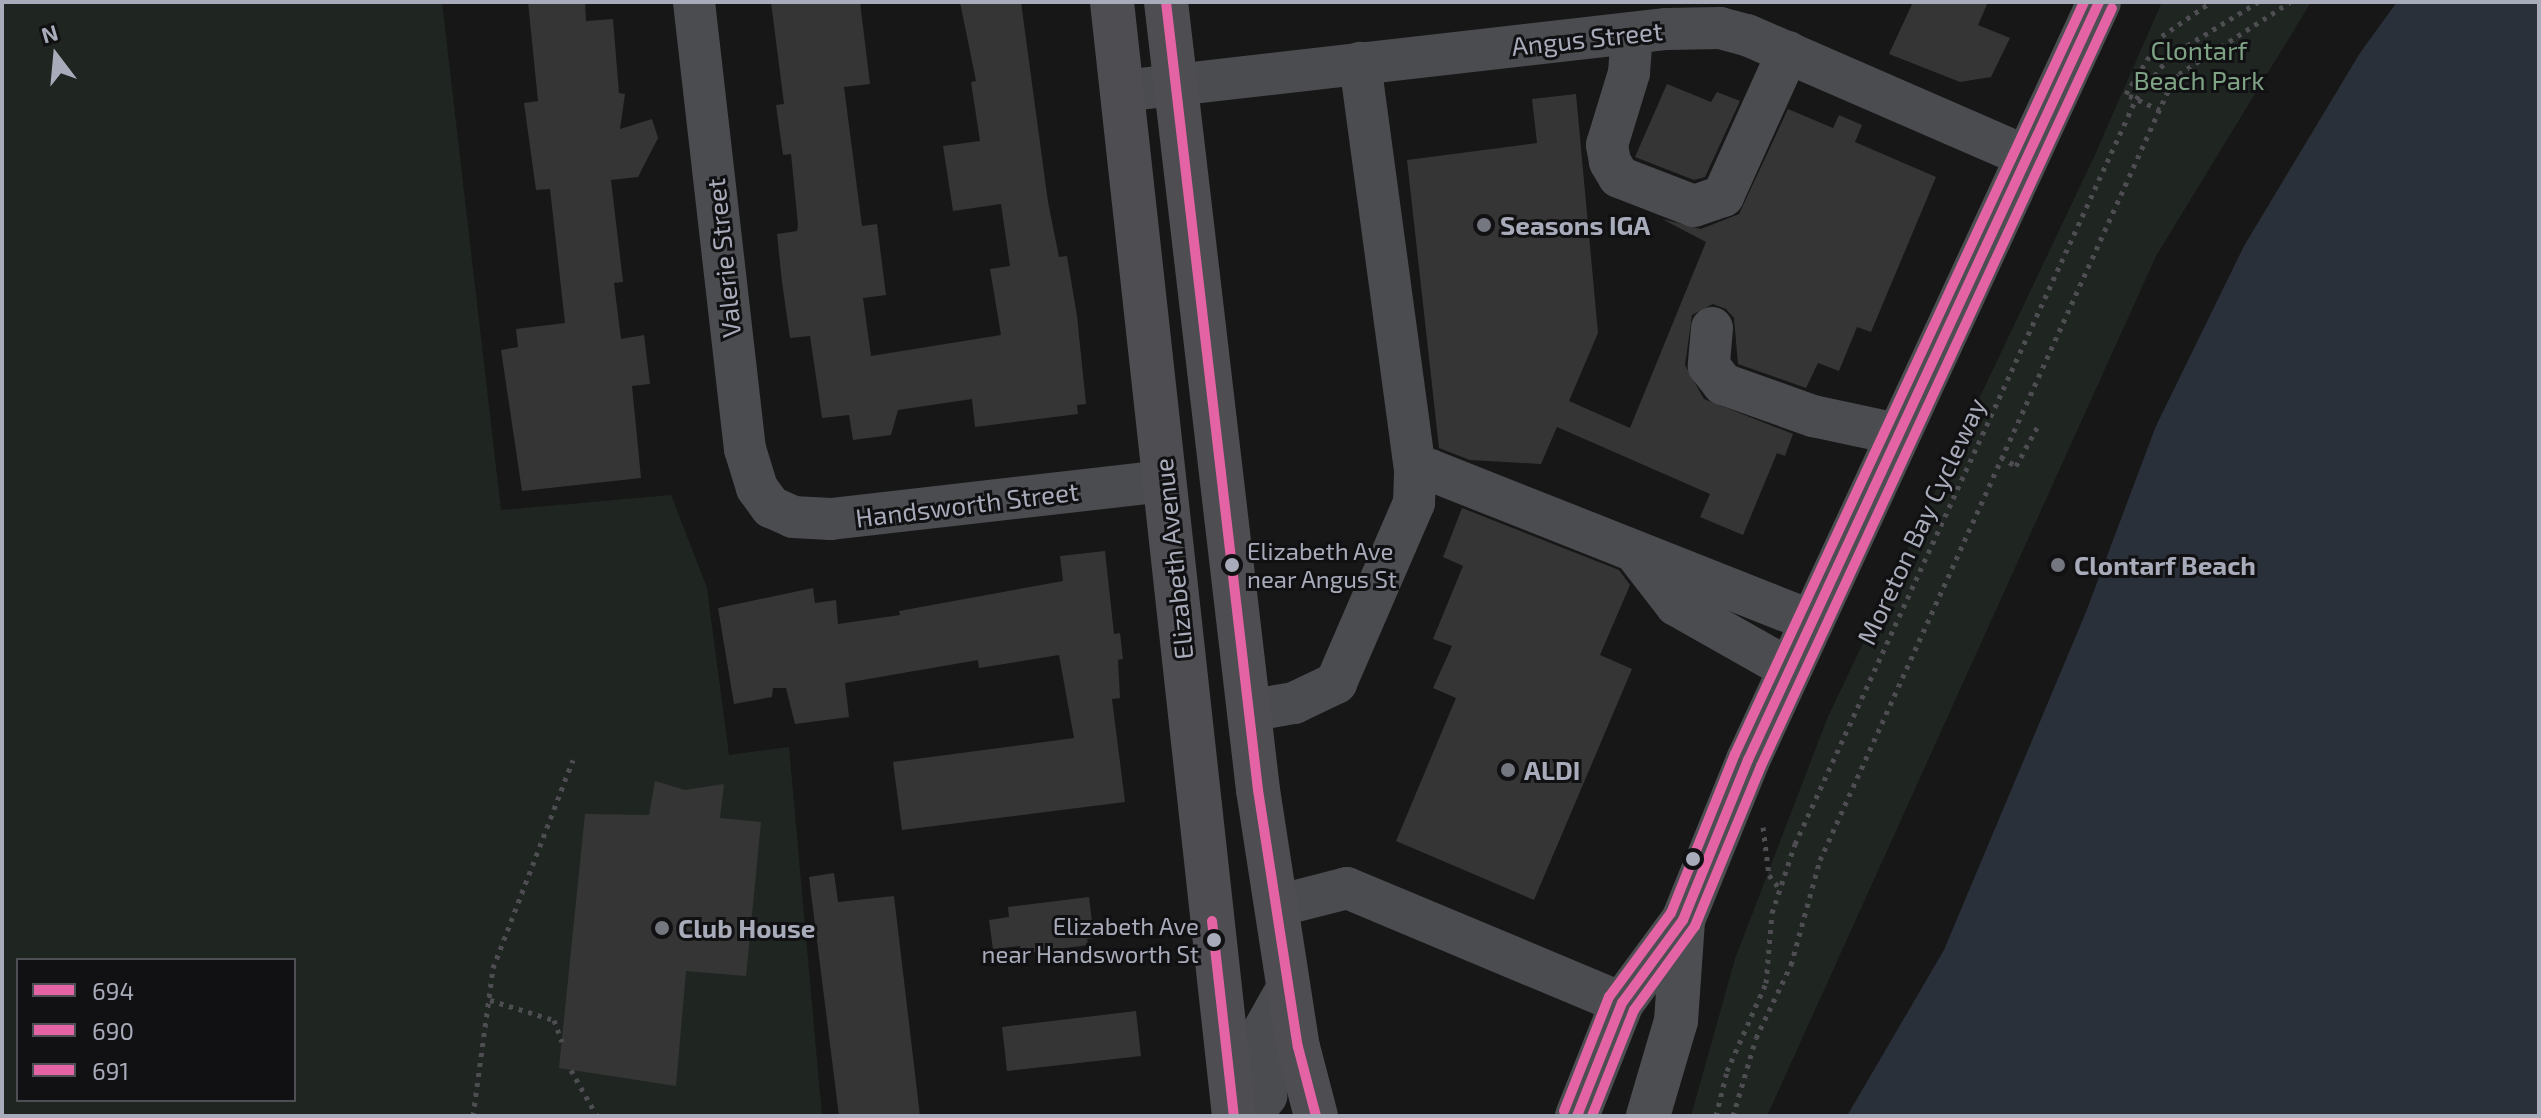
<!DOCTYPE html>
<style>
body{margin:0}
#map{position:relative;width:2541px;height:1118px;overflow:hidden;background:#171717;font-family:"Exo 2",sans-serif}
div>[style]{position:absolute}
.green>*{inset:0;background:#1f2621}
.water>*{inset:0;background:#2a303a}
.building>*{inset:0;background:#353536}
.path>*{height:5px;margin-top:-2.5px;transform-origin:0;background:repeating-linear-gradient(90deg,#4d4d52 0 4px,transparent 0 10px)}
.minor>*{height:42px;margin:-21px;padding:0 21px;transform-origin:21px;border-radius:21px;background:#4b4c50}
.major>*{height:44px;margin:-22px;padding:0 22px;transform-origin:22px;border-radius:22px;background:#4d4e52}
.highway>*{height:44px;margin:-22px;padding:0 22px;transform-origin:22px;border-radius:22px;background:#4e4e52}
.bus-1>*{height:10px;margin:-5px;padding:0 5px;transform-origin:5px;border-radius:5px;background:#e463a4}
.bus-2>*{height:10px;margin:-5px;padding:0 5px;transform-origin:5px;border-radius:5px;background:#e463a4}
.bus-3>*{height:10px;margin:-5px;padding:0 5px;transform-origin:5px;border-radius:5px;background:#e463a4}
.dots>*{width:22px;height:22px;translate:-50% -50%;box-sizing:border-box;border:4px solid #111113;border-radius:50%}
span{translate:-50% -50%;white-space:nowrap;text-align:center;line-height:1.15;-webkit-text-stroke:6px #111113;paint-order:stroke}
.bus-label{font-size:24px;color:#a8abb9}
.left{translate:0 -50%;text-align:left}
.right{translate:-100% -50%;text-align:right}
.street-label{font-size:26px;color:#a8abb9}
.park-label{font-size:26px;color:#7fa485}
.poi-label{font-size:26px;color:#a8abb9;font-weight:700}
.frame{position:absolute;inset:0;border:4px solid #a8abb9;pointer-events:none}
.legend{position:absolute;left:16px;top:958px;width:280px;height:144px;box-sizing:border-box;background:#111113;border:2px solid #4d4f55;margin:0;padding:10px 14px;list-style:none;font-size:24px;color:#a8abb9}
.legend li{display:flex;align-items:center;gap:16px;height:40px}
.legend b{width:40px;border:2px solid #4d4f55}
.north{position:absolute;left:16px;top:16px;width:80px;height:80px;-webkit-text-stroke:6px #111113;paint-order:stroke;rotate:344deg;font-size:22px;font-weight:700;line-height:32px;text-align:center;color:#a8abb9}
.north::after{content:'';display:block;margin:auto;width:28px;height:36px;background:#a8abb9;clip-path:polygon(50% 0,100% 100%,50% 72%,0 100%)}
</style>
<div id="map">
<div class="green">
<i style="clip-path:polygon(evenodd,2px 2px,442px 2px,501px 510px,671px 495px,707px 588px,729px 755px,789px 747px,822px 1116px,2px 1116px,2px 2px,18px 960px,294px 960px,294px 1100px,18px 1100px,18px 960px)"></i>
<i style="clip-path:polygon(2162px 2px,2311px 2px,2156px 256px,1767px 1116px,1691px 1116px,1735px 959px,1827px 719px,2094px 157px)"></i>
</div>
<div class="water">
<i style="clip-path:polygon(2397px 2px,2539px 2px,2539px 1116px,1847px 1116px,1944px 950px,2086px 612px,2156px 426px,2244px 246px,2360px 53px)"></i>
</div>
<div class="building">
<i style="clip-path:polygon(528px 2px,585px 2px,586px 21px,613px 19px,619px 93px,625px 94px,620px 129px,652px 119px,658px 138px,638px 177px,611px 180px,623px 282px,614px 283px,621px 339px,644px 335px,650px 384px,632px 386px,641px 478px,522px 491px,501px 350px,518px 347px,516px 329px,565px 323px,550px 189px,536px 190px,524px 103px,538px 101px)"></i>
<i style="clip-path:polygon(771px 2px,860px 2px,870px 84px,844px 87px,862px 226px,877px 224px,886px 295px,863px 298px,871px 356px,1001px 335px,990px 269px,1010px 266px,1001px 204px,953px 211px,943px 146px,980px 141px,971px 82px,976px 81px,960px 2px,1021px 2px,1048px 202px,1059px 257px,1067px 256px,1077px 316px,1086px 404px,1077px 405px,1078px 414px,975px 427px,972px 399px,898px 410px,891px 435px,853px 440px,849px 415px,822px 418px,810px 336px,790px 338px,782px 282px,777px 234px,797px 231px,798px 225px,791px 154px,783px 155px,776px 105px,784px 104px)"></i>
<i style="clip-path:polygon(1913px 2px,1988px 2px,1978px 25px,2010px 38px,1991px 77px,1960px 82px,1889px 54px)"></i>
<i style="clip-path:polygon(1667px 84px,1711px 102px,1717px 92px,1740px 101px,1705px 177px,1694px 180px,1635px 157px)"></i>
<i style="clip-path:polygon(1576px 94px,1598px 333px,1569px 401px,1630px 428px,1706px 242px,1662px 219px,1701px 229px,1739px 214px,1788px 109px,1833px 128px,1839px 115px,1862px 125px,1855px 142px,1936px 177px,1871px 332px,1857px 327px,1839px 371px,1818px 363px,1806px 388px,1738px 364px,1734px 318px,1726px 309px,1713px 304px,1692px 315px,1685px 365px,1704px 399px,1793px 434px,1785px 456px,1777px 453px,1743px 535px,1700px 517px,1710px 494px,1557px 427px,1541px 464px,1470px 460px,1439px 448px,1407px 160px,1537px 143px,1532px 99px)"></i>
<i style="clip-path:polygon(1462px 508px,1619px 570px,1630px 585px,1600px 655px,1632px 669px,1534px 900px,1396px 841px,1456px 698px,1433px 688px,1452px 646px,1433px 639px,1463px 566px,1443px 557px)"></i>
<i style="clip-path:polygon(1105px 551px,1114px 634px,1120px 633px,1123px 659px,1118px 660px,1120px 698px,1112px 699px,1125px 802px,902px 830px,893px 762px,1074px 738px,1059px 655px,979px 668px,978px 660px,845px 683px,849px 717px,795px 724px,786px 688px,773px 688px,772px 697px,734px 704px,718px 608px,813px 588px,815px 603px,836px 600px,838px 624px,900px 615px,899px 611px,1063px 581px,1060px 556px)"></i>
<i style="clip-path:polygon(655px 781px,685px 790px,724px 784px,720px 818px,761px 822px,746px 976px,686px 971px,676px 1086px,559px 1068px,585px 814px,649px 815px)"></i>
<i style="clip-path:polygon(834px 873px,838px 902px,894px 896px,920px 1116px,839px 1116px,809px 877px)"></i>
<i style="clip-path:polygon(1089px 897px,1094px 938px,1087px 939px,1088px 945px,1021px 954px,1020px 946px,993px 949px,989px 920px,1009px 917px,1008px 907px)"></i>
<i style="clip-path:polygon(1136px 1011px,1141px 1056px,1007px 1071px,1002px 1027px)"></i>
</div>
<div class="path">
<i style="left:2160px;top:110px;width:38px;rotate:-155deg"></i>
<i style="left:2126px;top:94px;width:68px;rotate:-58.2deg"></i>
<i style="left:2162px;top:36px;width:60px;rotate:-34.8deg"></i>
<i style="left:2001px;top:457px;width:17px;rotate:31deg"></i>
<i style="left:2016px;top:466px;width:50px;rotate:-61.4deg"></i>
<i style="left:1763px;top:827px;width:48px;rotate:82.9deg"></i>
<i style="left:1769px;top:875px;width:16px;rotate:52deg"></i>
<i style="left:490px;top:1000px;width:67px;rotate:17.4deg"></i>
<i style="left:554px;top:1020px;width:23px;rotate:70deg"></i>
<i style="left:571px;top:1070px;width:53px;rotate:60.5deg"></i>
<i style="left:473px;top:1116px;width:149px;rotate:-82.3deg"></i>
<i style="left:493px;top:968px;width:223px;rotate:-69deg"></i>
<i style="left:1716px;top:1116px;width:46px;rotate:-76.3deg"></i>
<i style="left:1727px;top:1071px;width:96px;rotate:-66.1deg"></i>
<i style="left:1766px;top:983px;width:70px;rotate:-85.1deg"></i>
<i style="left:1772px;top:913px;width:73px;rotate:-71.6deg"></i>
<i style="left:1795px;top:844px;width:819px;rotate:-65.41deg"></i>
<i style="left:2136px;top:99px;width:55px;rotate:-51.7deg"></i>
<i style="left:2170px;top:56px;width:103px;rotate:-31.5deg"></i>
<i style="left:1733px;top:1116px;width:81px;rotate:-73.6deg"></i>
<i style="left:1756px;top:1038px;width:81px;rotate:-64.4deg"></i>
<i style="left:1791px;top:965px;width:109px;rotate:-74.6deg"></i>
<i style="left:1820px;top:860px;width:840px;rotate:-65.66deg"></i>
<i style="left:2166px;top:95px;width:25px;rotate:-58deg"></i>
<i style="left:2179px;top:74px;width:132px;rotate:-33deg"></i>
</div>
<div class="minor">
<i style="left:694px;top:2px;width:450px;rotate:83.5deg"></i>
<i style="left:745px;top:449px;width:41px;rotate:72.9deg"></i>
<i style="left:757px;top:488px;width:24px;rotate:54deg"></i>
<i style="left:771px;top:507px;width:24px;rotate:24deg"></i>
<i style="left:793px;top:517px;width:38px;rotate:3deg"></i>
<i style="left:831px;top:519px;width:336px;rotate:-6.5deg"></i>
<i style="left:1632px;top:33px;width:40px;rotate:94.3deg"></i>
<i style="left:1629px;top:73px;width:75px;rotate:107deg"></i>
<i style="left:1607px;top:145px;width:17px;rotate:80deg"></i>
<i style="left:1610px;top:162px;width:17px;rotate:59deg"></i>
<i style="left:1619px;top:177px;width:80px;rotate:21.1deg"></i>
<i style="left:1694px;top:206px;width:31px;rotate:-19deg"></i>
<i style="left:1723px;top:196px;width:158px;rotate:-65.7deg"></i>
<i style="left:1122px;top:91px;width:548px;rotate:-6.5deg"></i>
<i style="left:1666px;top:29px;width:54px;rotate:-1.1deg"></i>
<i style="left:1720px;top:28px;width:28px;rotate:15deg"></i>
<i style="left:1747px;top:35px;width:306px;rotate:23.5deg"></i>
<i style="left:1712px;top:328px;width:38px;rotate:95deg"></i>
<i style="left:1709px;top:366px;width:23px;rotate:52deg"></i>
<i style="left:1723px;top:384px;width:96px;rotate:19.6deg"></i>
<i style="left:1813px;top:416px;width:86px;rotate:12.1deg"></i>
<i style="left:1415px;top:470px;width:15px"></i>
<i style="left:1430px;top:470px;width:411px;rotate:21.6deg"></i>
<i style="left:1638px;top:556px;width:62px;rotate:52.2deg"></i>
<i style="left:1676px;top:605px;width:130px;rotate:29.5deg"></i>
<i style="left:1248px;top:711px;width:47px;rotate:-9.9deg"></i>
<i style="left:1294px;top:703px;width:47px;rotate:-25.5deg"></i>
<i style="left:1336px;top:683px;width:196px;rotate:-66.6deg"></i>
<i style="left:1414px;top:503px;width:33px;rotate:-88deg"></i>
<i style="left:1415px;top:470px;width:411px;rotate:-97.7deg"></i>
<i style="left:1277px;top:906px;width:72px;rotate:-14.4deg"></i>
<i style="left:1347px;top:888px;width:298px;rotate:22.7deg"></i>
<i style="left:1250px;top:1116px;width:26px;rotate:-51deg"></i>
<i style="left:1266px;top:1096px;width:63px;rotate:-93.6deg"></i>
<i style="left:1262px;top:1033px;width:55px;rotate:-60.6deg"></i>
</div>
<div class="major">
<i style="left:1577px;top:1116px;width:122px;rotate:-68.3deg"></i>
<i style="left:1622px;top:1003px;width:103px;rotate:-53.7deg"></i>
<i style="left:1683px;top:920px;width:173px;rotate:-67.9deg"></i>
<i style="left:1748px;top:760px;width:835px;rotate:-65.15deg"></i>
<i style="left:1648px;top:1116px;width:99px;rotate:-73.6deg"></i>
<i style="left:1676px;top:1021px;width:101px;rotate:-86deg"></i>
</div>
<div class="highway">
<i style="left:1112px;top:2px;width:1121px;rotate:83.75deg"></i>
<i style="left:1166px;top:2px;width:793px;rotate:83.34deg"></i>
<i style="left:1258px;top:790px;width:260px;rotate:81.2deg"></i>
<i style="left:1298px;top:1047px;width:71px;rotate:75.4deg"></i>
</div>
<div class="bus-1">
<i style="left:1166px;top:2px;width:793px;rotate:83.34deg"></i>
<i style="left:1258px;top:790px;width:260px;rotate:81.2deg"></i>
<i style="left:1298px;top:1047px;width:71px;rotate:75.4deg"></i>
<i style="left:1212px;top:921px;width:196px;rotate:83.6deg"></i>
<i style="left:1577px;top:1116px;width:122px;rotate:-68.3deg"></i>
<i style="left:1622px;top:1003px;width:103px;rotate:-53.7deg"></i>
<i style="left:1683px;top:920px;width:173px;rotate:-67.9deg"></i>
<i style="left:1748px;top:760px;width:835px;rotate:-65.15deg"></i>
</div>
<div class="bus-2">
<i style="left:1592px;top:1116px;width:114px;rotate:-68.4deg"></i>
<i style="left:1634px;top:1010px;width:104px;rotate:-54deg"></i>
<i style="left:1695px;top:926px;width:173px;rotate:-67.6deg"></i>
<i style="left:1761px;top:766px;width:835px;rotate:-65.15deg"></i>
</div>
<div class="bus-3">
<i style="left:1564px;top:1111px;width:123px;rotate:-68.5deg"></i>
<i style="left:1609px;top:997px;width:104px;rotate:-53.6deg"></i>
<i style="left:1671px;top:913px;width:171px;rotate:-68.1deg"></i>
<i style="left:1735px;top:754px;width:829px;rotate:-65.1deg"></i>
</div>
<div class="dots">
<i style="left:1484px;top:225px;background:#757780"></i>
<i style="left:1232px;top:565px;background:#a8abb9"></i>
<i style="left:2058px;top:565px;background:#757780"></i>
<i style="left:1508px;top:770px;background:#757780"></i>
<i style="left:1693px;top:859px;background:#a8abb9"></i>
<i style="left:662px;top:928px;background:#757780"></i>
<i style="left:1214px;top:940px;background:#a8abb9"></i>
</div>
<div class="bus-label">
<span class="left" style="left:1247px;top:565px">Elizabeth Ave<br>near Angus St</span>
<span class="right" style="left:1199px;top:940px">Elizabeth Ave<br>near Handsworth St</span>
</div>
<div class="street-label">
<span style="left:1587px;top:38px;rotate:-6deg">Angus Street</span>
<span style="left:723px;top:258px;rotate:-96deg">Valerie Street</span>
<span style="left:967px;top:504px;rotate:-7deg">Handsworth Street</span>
<span style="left:1921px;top:521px;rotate:-65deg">Moreton Bay Cycleway</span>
<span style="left:1173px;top:559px;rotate:-96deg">Elizabeth Avenue</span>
</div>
<div class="park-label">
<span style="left:2199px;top:65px">Clontarf<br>Beach Park</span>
</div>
<div class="poi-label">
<span class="left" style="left:1500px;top:225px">Seasons IGA</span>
<span class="left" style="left:2074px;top:565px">Clontarf Beach</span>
<span class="left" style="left:1524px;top:770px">ALDI</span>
<span class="left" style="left:678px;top:928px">Club House</span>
</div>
<div class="frame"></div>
<ul class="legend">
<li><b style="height:10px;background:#e463a4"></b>694</li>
<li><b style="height:10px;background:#e463a4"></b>690</li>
<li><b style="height:10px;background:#e463a4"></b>691</li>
</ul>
<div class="north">N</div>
</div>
